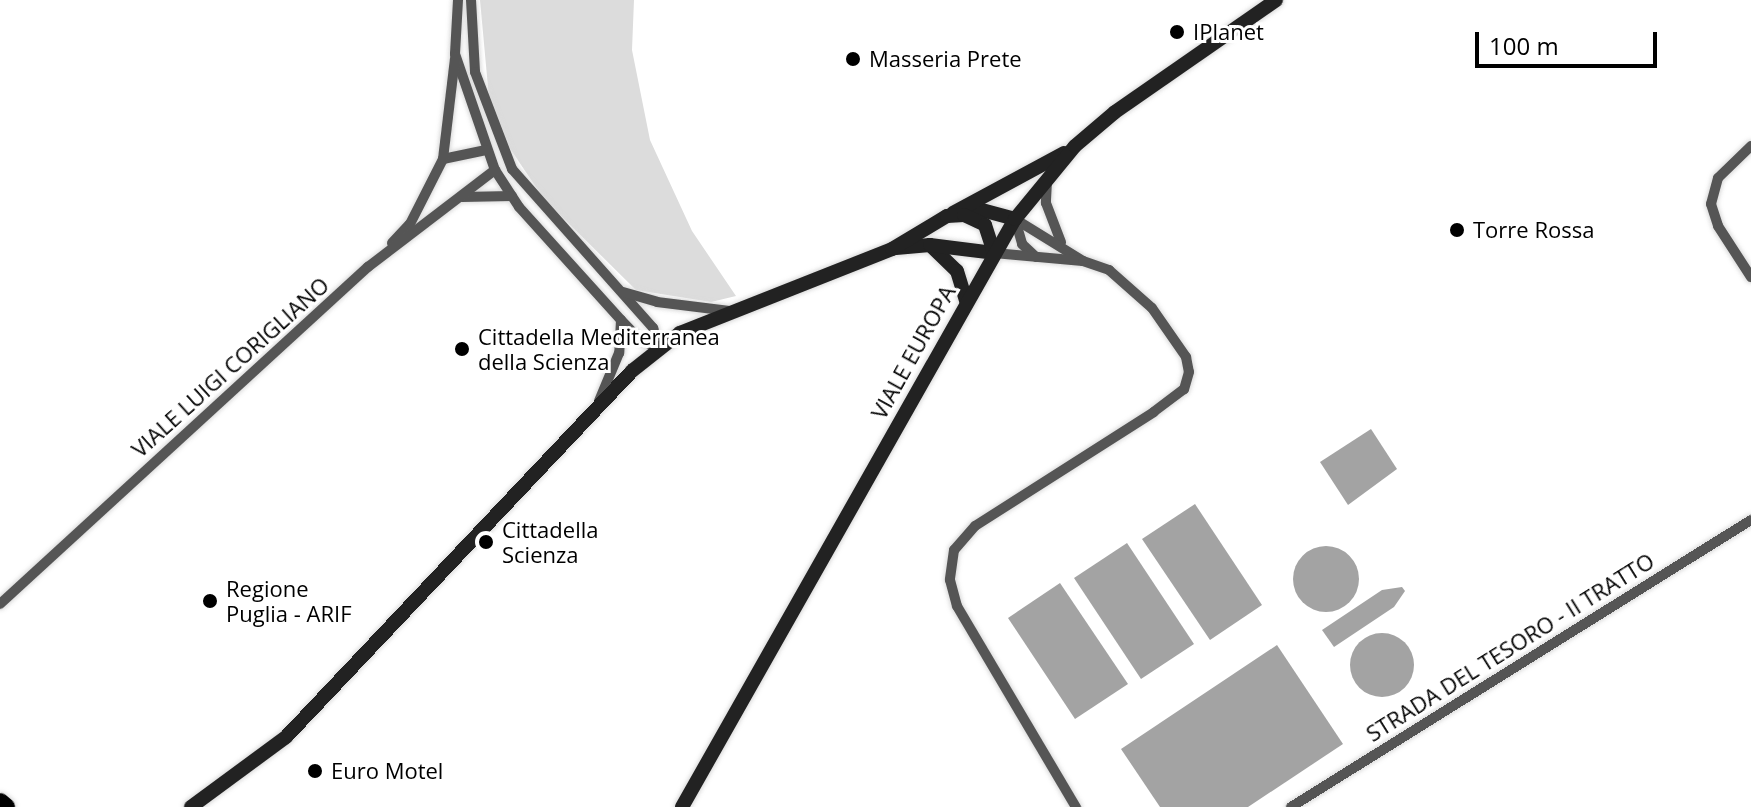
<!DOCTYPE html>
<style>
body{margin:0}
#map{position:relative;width:1751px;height:807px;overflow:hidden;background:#fff;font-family:"Open Sans",sans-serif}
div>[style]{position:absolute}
.green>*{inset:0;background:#dcdcdc}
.water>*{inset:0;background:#a3a3a3}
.round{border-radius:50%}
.roads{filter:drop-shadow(0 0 2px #dbdbdb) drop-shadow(0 0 2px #dbdbdb)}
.street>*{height:10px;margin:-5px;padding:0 5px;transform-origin:5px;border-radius:5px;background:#555}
.secondary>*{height:14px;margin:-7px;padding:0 7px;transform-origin:7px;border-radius:7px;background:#222}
.highway>*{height:18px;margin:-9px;padding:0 9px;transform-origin:9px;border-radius:9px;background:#000}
.dots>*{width:22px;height:22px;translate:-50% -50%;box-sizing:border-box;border:4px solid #fff;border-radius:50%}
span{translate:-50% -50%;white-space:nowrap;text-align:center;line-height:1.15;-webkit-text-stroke:6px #fff;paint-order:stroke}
.poi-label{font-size:22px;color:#000}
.left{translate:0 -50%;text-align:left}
.street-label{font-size:22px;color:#000}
.scale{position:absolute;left:1475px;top:32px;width:182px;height:36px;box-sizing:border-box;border:4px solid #000;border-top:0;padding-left:10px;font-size:24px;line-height:28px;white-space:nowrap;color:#000;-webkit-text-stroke:6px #fff;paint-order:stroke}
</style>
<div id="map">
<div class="green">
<i style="clip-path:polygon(480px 0,634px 0,632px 50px,650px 140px,692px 231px,736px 296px,711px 302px,636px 290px,544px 199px,503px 138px,489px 98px)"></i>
</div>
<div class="water">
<i style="clip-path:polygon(1371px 429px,1397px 469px,1348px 505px,1320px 462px)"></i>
<i style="clip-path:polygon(1195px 504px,1262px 605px,1210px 640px,1142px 539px)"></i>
<i style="clip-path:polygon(1127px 543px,1194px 644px,1141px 679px,1074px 578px)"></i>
<i class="round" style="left:1293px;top:546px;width:66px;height:66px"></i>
<i style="clip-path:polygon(1060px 583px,1128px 684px,1075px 719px,1008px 618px)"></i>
<i style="clip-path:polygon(1402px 587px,1405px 591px,1394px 607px,1334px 647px,1322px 630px,1382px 590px)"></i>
<i class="round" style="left:1350px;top:633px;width:64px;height:64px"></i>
<i style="clip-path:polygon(1277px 645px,1343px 744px,1248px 807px,1160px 807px,1121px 749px)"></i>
</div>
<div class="roads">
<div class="street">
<i style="left:458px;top:0;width:54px;rotate:93.2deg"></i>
<i style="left:455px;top:54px;width:123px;rotate:71deg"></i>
<i style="left:495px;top:170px;width:44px;rotate:57deg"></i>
<i style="left:519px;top:207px;width:152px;rotate:47.9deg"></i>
<i style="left:621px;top:320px;width:33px;rotate:93deg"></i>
<i style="left:619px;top:353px;width:52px;rotate:112.6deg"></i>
<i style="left:471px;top:0;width:72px;rotate:86.8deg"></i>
<i style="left:475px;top:72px;width:104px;rotate:69.1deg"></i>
<i style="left:512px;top:169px;width:213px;rotate:48.4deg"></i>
<i style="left:653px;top:328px;width:21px;rotate:73deg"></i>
<i style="left:1751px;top:146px;width:46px;rotate:135.9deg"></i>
<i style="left:1718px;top:178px;width:27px;rotate:105deg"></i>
<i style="left:1711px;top:204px;width:23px;rotate:72deg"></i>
<i style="left:1718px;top:226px;width:61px;rotate:57.1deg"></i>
<i style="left:443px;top:159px;width:44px;rotate:-11.8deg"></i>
<i style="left:1047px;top:181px;width:22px;rotate:93deg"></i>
<i style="left:1046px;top:203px;width:42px;rotate:69deg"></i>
<i style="left:462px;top:197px;width:50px;rotate:-1.1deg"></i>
<i style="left:1015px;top:219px;width:80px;rotate:31.7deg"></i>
<i style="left:1015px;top:219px;width:26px;rotate:74deg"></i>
<i style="left:1022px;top:244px;width:19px;rotate:43deg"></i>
<i style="left:392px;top:243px;width:26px;rotate:-47deg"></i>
<i style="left:410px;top:224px;width:73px;rotate:-63.1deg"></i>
<i style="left:443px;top:159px;width:101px;rotate:-83.2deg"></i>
<i style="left:994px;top:253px;width:89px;rotate:5.1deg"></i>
<i style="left:1083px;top:261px;width:28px;rotate:19deg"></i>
<i style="left:1109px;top:270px;width:57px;rotate:41.5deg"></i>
<i style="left:1152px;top:308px;width:60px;rotate:55.2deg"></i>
<i style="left:1186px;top:357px;width:15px;rotate:79deg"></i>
<i style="left:1189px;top:372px;width:18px;rotate:106deg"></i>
<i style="left:1184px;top:389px;width:38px;rotate:143deg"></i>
<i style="left:1154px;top:412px;width:212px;rotate:147.5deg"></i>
<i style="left:975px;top:526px;width:32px;rotate:131deg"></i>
<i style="left:954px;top:550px;width:30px;rotate:98deg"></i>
<i style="left:950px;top:580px;width:27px;rotate:75deg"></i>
<i style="left:957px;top:606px;width:234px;rotate:59.4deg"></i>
<i style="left:623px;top:292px;width:35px;rotate:16deg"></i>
<i style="left:657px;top:302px;width:73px;rotate:7.1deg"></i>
<i style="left:621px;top:320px;width:28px;rotate:46deg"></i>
<i style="left:640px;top:340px;width:21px;rotate:23deg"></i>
<i style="left:0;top:604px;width:499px;rotate:-42.5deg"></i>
<i style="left:368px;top:267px;width:160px;rotate:-37.4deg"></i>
<i style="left:1291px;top:807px;width:542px;rotate:-31.96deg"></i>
</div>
<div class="secondary">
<i style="left:967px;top:206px;width:50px;rotate:15.2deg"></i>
<i style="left:953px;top:213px;width:126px;rotate:-28.4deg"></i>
<i style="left:930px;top:245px;width:37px;rotate:44deg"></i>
<i style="left:957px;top:271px;width:31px;rotate:73deg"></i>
<i style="left:896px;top:248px;width:34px;rotate:-5deg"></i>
<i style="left:930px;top:245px;width:64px;rotate:7.1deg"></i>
<i style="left:191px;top:807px;width:118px;rotate:-36.4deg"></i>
<i style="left:286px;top:737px;width:504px;rotate:-46.61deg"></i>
<i style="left:632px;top:371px;width:61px;rotate:-38.4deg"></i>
<i style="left:680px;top:333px;width:228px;rotate:-21.6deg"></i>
<i style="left:892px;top:249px;width:64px;rotate:-31deg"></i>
<i style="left:947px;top:216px;width:17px;rotate:-3deg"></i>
<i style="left:964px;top:215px;width:23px;rotate:25deg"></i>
<i style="left:985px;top:225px;width:29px;rotate:72deg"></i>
<i style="left:682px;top:807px;width:676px;rotate:-60.48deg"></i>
<i style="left:1015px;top:219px;width:94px;rotate:-50.6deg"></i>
<i style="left:1075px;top:146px;width:52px;rotate:-40.4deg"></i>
<i style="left:1115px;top:112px;width:196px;rotate:-34.8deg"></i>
</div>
<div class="highway">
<i style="left:0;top:802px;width:8px;rotate:40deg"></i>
</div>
</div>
<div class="dots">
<i style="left:1177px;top:32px;background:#000"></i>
<i style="left:853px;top:59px;background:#000"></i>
<i style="left:1457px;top:230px;background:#000"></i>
<i style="left:462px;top:349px;background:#000"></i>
<i style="left:486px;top:542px;background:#000"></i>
<i style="left:210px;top:601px;background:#000"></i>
<i style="left:315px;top:771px;background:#000"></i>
</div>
<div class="poi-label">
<span class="left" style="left:1193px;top:32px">IPlanet</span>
<span class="left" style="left:869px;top:59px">Masseria Prete</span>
<span class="left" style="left:1473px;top:230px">Torre Rossa</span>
<span class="left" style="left:478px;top:349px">Cittadella Mediterranea<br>della Scienza</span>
<span class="left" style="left:502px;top:542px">Cittadella<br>Scienza</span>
<span class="left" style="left:226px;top:601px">Regione<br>Puglia - ARIF</span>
<span class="left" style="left:331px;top:771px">Euro Motel</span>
</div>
<div class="street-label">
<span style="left:913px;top:352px;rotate:-61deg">VIALE EUROPA</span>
<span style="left:230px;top:367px;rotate:-42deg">VIALE LUIGI CORIGLIANO</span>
<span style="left:1510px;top:647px;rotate:-32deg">STRADA DEL TESORO - II TRATTO</span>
</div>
<div class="scale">100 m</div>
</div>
